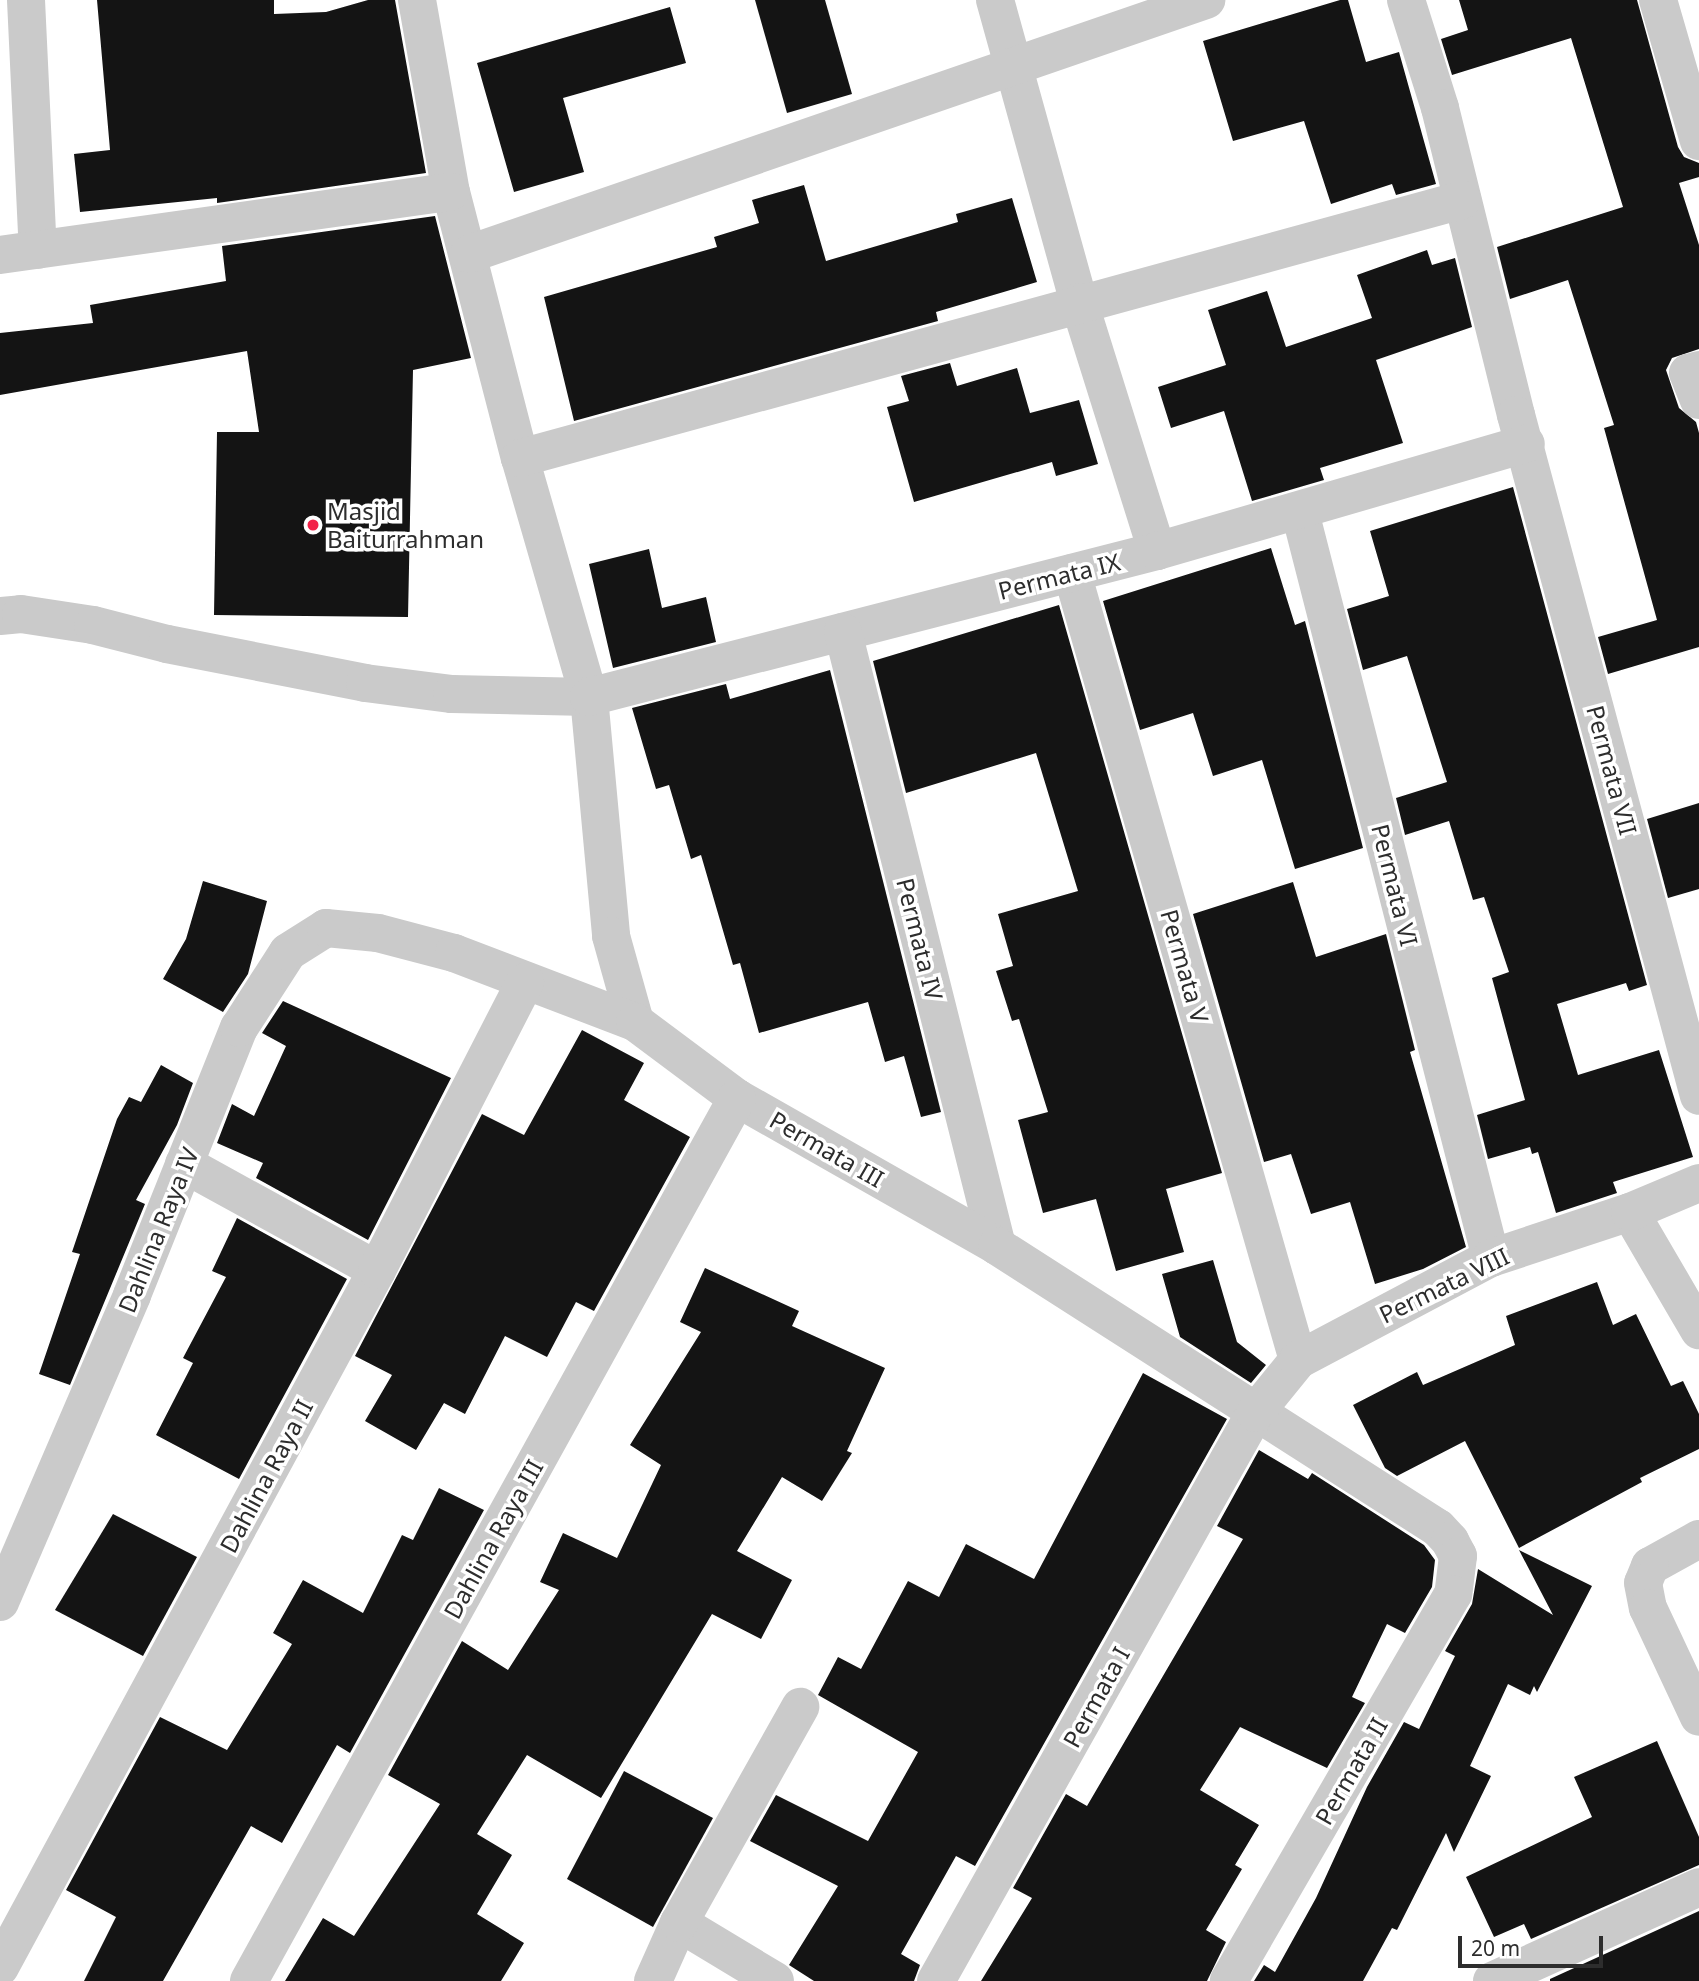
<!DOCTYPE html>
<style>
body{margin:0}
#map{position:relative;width:1699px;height:1981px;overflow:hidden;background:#fff;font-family:"Noto Sans",sans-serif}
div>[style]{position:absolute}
.building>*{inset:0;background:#141414}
.street>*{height:38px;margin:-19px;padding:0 19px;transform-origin:19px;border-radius:19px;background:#cacaca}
.dots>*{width:19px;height:19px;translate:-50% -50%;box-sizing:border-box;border:4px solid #fff;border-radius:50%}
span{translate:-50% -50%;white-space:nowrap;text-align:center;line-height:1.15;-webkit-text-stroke:7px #fff;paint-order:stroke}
.poi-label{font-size:24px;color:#2d2d2d}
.left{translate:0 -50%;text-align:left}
.street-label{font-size:24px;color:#2d2d2d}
.scale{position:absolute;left:1458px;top:1936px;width:145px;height:32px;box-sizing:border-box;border:4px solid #2d2d2d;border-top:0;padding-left:9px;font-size:21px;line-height:24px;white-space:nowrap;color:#2d2d2d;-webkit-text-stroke:5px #fff;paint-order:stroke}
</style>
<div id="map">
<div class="building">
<i style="clip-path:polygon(97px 0,274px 0,274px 14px,326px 12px,368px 0,395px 0,426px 173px,217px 203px,217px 198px,80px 212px,74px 154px,110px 150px)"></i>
<i style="clip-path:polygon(755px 0,825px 0,852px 94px,787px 113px)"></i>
<i style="clip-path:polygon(1340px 0,1348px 0,1366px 62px,1399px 52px,1436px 184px,1396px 195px,1392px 184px,1331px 204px,1304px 121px,1233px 141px,1203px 41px)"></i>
<i style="clip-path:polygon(1459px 0,1637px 0,1678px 147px,1684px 157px,1699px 163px,1699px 177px,1679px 183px,1699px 245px,1699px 349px,1672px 358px,1666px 370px,1679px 408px,1696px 422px,1699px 433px,1699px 647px,1608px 674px,1598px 637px,1657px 620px,1604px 428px,1614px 425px,1568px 280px,1510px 299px,1497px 247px,1623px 207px,1571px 38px,1452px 75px,1441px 39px,1468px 30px)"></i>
<i style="clip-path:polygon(670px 7px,686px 63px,563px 98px,584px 172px,514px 192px,477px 63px)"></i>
<i style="clip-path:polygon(804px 185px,826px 261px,958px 222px,956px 214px,1012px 198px,1037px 282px,936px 312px,938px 321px,574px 421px,544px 297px,717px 247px,714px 237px,759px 223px,752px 200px)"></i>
<i style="clip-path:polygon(435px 216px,471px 358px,413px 370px,408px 617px,214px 615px,217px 432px,259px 432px,247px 351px,0 395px,0 333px,93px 323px,90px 305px,226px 281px,222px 246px)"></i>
<i style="clip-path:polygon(1427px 250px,1432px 265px,1455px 258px,1472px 327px,1376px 360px,1403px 443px,1320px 468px,1324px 480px,1252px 501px,1224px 411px,1171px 428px,1158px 387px,1226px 365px,1208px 310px,1267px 291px,1286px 347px,1372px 318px,1357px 275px)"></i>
<i style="clip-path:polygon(950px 363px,957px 386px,1017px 368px,1030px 413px,1079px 400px,1098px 464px,1056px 476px,1052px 462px,914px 502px,887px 407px,909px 401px,901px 376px)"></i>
<i style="clip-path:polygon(1513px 487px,1647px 985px,1629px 991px,1626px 983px,1557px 1004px,1578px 1075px,1659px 1050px,1693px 1157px,1613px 1182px,1617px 1193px,1556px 1213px,1538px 1152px,1532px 1154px,1530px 1147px,1488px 1159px,1477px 1115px,1525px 1100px,1492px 978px,1509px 972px,1484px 897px,1473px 900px,1449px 821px,1405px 835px,1396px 798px,1447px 782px,1407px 656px,1363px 670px,1347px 609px,1389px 596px,1370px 531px)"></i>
<i style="clip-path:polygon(1271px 548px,1295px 625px,1305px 621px,1363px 848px,1295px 869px,1262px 760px,1213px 776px,1193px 713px,1140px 730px,1103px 601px)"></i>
<i style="clip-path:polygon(649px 549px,662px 608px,706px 597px,716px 642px,613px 668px,589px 564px)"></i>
<i style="clip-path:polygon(1059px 605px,1222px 1173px,1166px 1189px,1184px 1252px,1116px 1271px,1096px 1199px,1043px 1213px,1018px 1120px,1048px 1112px,1019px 1019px,1012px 1021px,996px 971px,1013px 966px,998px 914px,1078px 891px,1036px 753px,906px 793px,873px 661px)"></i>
<i style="clip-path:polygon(830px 670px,941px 1112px,921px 1117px,904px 1056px,885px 1062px,868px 1002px,759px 1033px,740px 963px,733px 965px,701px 855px,691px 859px,669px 785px,656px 789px,632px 708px,726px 684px,730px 699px)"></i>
<i style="clip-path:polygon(1699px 803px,1699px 889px,1668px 898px,1647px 819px)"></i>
<i style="clip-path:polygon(203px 881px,267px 901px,248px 974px,223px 1012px,163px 979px,186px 939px)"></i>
<i style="clip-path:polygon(1293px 882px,1316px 957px,1386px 934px,1415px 1050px,1410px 1052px,1466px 1247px,1423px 1269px,1375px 1284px,1350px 1202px,1311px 1214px,1291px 1154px,1264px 1162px,1193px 914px)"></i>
<i style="clip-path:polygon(283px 1001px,451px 1078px,368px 1240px,256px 1178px,263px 1163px,217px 1143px,232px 1104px,254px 1116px,286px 1046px,262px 1033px)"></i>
<i style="clip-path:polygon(582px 1030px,644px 1063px,624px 1100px,690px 1137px,594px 1311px,576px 1302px,547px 1357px,505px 1336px,465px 1414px,444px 1403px,416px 1450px,365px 1421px,392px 1375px,355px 1356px,482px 1114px,524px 1135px)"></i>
<i style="clip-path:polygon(161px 1065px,193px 1083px,177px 1125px,136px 1200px,145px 1204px,70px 1385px,39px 1374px,80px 1254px,72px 1252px,117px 1119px,129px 1097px,141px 1102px)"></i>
<i style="clip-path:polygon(237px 1218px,347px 1279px,239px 1479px,156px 1435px,193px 1363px,183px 1358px,226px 1277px,212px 1271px)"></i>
<i style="clip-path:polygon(1213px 1260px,1237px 1342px,1266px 1365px,1251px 1383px,1180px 1337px,1162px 1274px)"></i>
<i style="clip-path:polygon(705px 1268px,799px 1311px,792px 1326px,885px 1368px,847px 1451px,852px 1453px,822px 1501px,782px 1477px,737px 1551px,792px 1580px,761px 1639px,712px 1614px,601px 1798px,527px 1755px,477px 1834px,512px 1855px,477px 1914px,524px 1943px,501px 1981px,285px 1981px,323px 1918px,354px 1936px,440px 1804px,388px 1775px,462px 1641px,508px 1670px,559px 1590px,540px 1582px,563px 1533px,617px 1558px,661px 1465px,630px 1445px,701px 1332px,680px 1322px)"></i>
<i style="clip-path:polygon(1597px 1282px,1613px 1325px,1636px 1314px,1671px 1386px,1683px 1381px,1699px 1414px,1699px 1449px,1640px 1478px,1642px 1482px,1519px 1548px,1465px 1441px,1397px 1476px,1385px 1468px,1353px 1405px,1417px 1372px,1423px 1385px,1515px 1345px,1506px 1316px)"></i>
<i style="clip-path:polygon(1143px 1373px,1227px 1419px,975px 1866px,956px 1856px,901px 1954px,920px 1965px,914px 1981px,814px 1981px,789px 1965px,838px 1886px,750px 1841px,776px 1795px,868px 1841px,918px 1752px,818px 1695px,838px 1657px,861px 1669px,908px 1581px,939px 1597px,966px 1544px,1034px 1579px)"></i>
<i style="clip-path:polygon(1259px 1450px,1308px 1479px,1312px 1473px,1424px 1545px,1435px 1560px,1432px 1587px,1405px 1633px,1387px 1624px,1352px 1697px,1365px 1703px,1327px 1768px,1240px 1727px,1200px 1790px,1259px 1825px,1235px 1865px,1242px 1869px,1206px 1930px,1226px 1942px,1207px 1981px,981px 1981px,1032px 1898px,1013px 1888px,1066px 1794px,1087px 1806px,1243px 1539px,1217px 1526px)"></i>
<i style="clip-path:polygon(439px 1488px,484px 1510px,350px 1753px,337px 1745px,282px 1843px,251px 1826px,163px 1981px,84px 1981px,116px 1917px,66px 1890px,160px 1717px,227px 1750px,292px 1644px,273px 1633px,303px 1580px,363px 1613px,402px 1535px,413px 1540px)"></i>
<i style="clip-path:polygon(113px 1514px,197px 1557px,143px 1656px,55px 1610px)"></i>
<i style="clip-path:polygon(1519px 1550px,1592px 1586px,1537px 1692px,1534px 1686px,1530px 1695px,1508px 1684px,1470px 1766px,1491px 1776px,1454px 1852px,1446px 1833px,1397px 1930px,1392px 1928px,1363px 1981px,1254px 1981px,1264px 1965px,1275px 1972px,1316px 1898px,1367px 1787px,1404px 1722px,1419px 1729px,1455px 1656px,1445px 1651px,1472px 1604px,1478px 1569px,1553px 1615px)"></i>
<i style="clip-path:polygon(1657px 1741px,1699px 1837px,1699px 1865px,1531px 1939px,1524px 1924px,1494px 1937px,1466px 1877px,1592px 1817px,1574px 1777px)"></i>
<i style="clip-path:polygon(624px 1771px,713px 1818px,653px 1927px,567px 1879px)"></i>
<i style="clip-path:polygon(1699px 1911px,1699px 1981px,1550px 1981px,1550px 1979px)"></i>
</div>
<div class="street">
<i style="left:26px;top:0;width:250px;rotate:87.3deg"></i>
<i style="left:417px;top:0;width:195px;rotate:80deg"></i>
<i style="left:451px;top:192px;width:275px;rotate:75.5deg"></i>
<i style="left:520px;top:458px;width:249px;rotate:73.9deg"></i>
<i style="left:589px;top:697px;width:240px;rotate:84.7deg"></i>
<i style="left:611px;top:936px;width:89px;rotate:74.4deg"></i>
<i style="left:995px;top:0;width:313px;rotate:74.5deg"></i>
<i style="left:1079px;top:302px;width:261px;rotate:72.6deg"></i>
<i style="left:1406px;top:0;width:113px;rotate:72.5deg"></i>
<i style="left:1440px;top:108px;width:316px;rotate:76.1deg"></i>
<i style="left:1516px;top:415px;width:705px;rotate:74.96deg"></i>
<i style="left:1658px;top:0;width:147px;rotate:73.8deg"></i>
<i style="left:469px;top:254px;width:780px;rotate:-19.02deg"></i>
<i style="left:0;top:255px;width:455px;rotate:-8deg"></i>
<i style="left:1699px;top:370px;width:11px;rotate:165deg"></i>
<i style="left:1688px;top:373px;width:29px;rotate:68deg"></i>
<i style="left:520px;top:458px;width:977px;rotate:-15.32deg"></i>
<i style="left:1300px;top:512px;width:770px;rotate:75.64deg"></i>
<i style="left:1072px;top:573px;width:819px;rotate:73.98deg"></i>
<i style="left:0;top:616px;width:21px;rotate:-5deg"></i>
<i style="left:21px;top:614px;width:73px;rotate:8.7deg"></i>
<i style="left:93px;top:625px;width:76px;rotate:14.4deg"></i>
<i style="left:167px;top:644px;width:202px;rotate:11.1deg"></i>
<i style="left:365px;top:683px;width:88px;rotate:7.2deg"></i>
<i style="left:452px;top:694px;width:137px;rotate:1.3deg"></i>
<i style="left:589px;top:697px;width:586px;rotate:-14.42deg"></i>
<i style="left:1157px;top:551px;width:384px;rotate:-16.2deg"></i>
<i style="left:843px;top:632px;width:633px;rotate:75.92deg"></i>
<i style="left:184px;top:1164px;width:220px;rotate:28.8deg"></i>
<i style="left:1630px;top:1212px;width:137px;rotate:59.7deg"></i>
<i style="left:1699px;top:1539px;width:56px;rotate:151.1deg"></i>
<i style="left:1650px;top:1566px;width:18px;rotate:112deg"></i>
<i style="left:1643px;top:1583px;width:25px;rotate:79deg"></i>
<i style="left:1648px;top:1608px;width:120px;rotate:64.9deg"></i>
<i style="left:0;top:1602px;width:334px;rotate:-66.7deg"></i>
<i style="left:132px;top:1295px;width:288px;rotate:-68.2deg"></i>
<i style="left:239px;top:1028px;width:90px;rotate:-57.2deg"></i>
<i style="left:288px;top:952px;width:45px;rotate:-32.3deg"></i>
<i style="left:326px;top:928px;width:52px;rotate:5.5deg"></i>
<i style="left:378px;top:933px;width:79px;rotate:14.7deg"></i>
<i style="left:454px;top:953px;width:194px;rotate:20.9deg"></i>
<i style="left:635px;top:1022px;width:127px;rotate:36.7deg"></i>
<i style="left:737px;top:1098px;width:299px;rotate:29.6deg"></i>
<i style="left:997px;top:1246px;width:523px;rotate:32.6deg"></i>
<i style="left:1438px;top:1528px;width:18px;rotate:47deg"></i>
<i style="left:1450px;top:1541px;width:17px;rotate:62deg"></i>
<i style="left:1458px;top:1556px;width:38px;rotate:97deg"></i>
<i style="left:1453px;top:1594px;width:447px;rotate:120.1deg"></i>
<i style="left:679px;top:1923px;width:112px;rotate:31.1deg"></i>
<i style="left:0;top:1967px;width:792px;rotate:-61.59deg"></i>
<i style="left:377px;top:1270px;width:324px;rotate:-62.8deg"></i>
<i style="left:249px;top:1981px;width:1009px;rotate:-61.07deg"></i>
<i style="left:653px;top:1981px;width:64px;rotate:-65.9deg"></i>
<i style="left:679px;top:1923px;width:248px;rotate:-60.7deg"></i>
<i style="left:936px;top:1981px;width:651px;rotate:-60.68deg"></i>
<i style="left:1255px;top:1413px;width:68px;rotate:-50.9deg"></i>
<i style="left:1298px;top:1360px;width:218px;rotate:-27.9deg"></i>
<i style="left:1491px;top:1258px;width:146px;rotate:-18.3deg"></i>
<i style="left:1630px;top:1212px;width:75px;rotate:-22.8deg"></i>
<i style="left:1492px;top:1981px;width:227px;rotate:-24.4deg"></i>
</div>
<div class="dots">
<i style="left:313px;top:525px;background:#f22248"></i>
</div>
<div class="poi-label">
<span class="left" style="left:327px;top:525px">Masjid<br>Baiturrahman</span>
</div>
<div class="street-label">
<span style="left:1059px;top:576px;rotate:-14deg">Permata IX</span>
<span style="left:1612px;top:770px;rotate:75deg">Permata VII</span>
<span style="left:1395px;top:885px;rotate:76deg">Permata VI</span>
<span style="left:920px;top:939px;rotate:76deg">Permata IV</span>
<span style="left:1185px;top:966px;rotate:74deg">Permata V</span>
<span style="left:827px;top:1149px;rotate:30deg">Permata III</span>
<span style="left:158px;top:1230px;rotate:-68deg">Dahlina Raya IV</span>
<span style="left:1444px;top:1285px;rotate:-26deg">Permata VIII</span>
<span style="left:266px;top:1476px;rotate:-62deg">Dahlina Raya II</span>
<span style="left:493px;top:1539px;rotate:-61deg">Dahlina Raya III</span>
<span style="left:1096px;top:1697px;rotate:-61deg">Permata I</span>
<span style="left:1351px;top:1771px;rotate:-60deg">Permata II</span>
</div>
<div class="scale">20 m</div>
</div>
